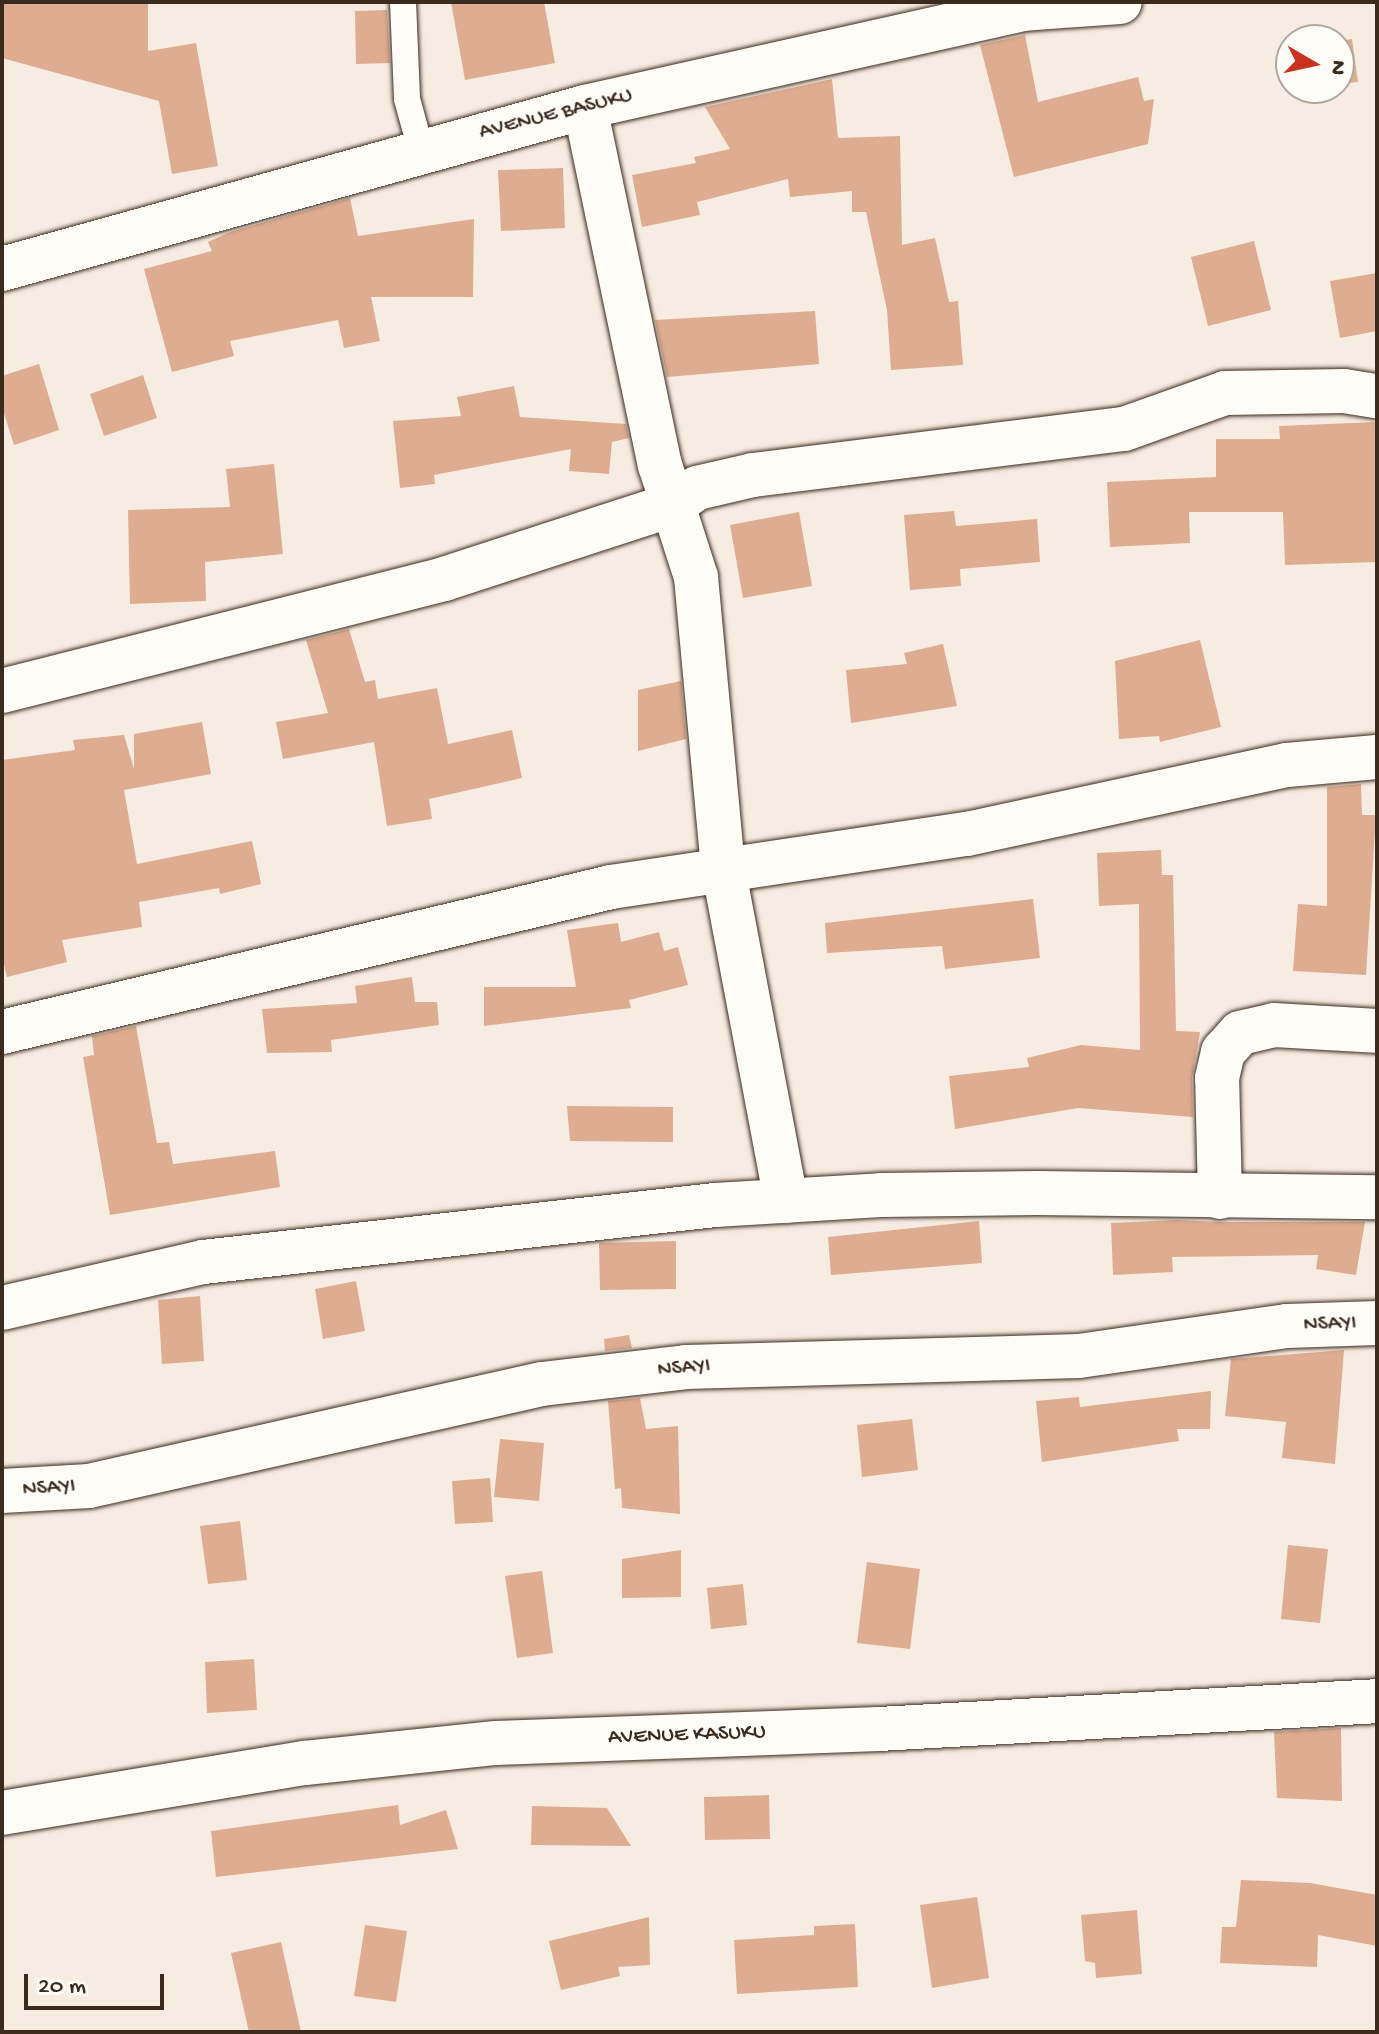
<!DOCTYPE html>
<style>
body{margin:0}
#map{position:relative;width:1379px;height:2034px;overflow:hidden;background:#f7ece2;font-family:"Gochi Hand",sans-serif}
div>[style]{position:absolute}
.building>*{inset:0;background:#deac90}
.roads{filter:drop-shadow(0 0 2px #3b2a1e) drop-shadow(0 0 2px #3b2a1e)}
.service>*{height:26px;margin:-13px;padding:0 13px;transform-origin:13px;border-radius:13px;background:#fdfcf7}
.minor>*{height:44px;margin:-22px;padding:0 22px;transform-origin:22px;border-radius:22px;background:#fdfcf7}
span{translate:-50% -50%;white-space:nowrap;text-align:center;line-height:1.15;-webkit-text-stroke:6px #fdfcf7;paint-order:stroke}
.street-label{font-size:22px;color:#3b2a1e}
.frame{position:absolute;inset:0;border:4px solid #3b2a1e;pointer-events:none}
.north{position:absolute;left:1275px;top:24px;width:80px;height:80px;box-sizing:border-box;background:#fdfcf7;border:2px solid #afa8a0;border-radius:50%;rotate:99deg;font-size:22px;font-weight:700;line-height:32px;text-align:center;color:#3b2a1e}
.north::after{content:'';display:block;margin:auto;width:28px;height:36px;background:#c8321e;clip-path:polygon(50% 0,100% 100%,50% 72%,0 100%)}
.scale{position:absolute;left:24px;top:1974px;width:140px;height:36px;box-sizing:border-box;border:4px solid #3b2a1e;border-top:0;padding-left:10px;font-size:24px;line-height:28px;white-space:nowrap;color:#3b2a1e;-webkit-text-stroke:6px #fdfcf7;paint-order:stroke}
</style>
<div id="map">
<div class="building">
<i style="clip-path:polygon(2px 2px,148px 2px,148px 51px,196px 43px,218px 166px,172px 174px,159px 101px,2px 58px)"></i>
<i style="clip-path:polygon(451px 2px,544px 2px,555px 63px,465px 80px)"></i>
<i style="clip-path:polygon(387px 10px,390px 63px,356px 64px,355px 11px)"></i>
<i style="clip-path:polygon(1025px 35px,1038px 102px,1138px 77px,1144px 101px,1154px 99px,1148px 144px,1014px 177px,980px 45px)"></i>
<i style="clip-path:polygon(1352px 39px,1358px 82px,1339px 84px,1339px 41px)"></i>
<i style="clip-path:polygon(832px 79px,838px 138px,900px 136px,902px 245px,935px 238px,949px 302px,958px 301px,963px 365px,891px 370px,887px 310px,866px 212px,852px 212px,852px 191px,790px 197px,788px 179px,697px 202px,700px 215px,642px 227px,632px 175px,696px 163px,694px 157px,730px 149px,705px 107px)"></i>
<i style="clip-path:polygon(563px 168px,565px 228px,501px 231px,498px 170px)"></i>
<i style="clip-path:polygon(350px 198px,358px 236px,474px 219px,473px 297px,371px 297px,380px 341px,344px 348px,338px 320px,230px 341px,234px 356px,172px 372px,144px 269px,212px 251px,208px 242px,230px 232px)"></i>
<i style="clip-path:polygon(1254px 241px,1271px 310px,1208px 326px,1191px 257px)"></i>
<i style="clip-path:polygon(1377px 273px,1377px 331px,1340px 338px,1330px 281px)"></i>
<i style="clip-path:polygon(815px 311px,819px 364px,667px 377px,655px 320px)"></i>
<i style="clip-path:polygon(39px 364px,59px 430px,14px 445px,2px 407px,2px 376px)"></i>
<i style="clip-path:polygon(143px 375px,157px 418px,104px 436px,90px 394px)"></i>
<i style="clip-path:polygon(514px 386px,520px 417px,626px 424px,629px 438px,612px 442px,609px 474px,569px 471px,571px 449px,434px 475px,435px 484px,400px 488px,393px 421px,461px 416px,457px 397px)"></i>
<i style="clip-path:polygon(1377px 422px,1377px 562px,1285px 565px,1283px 512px,1189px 512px,1190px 543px,1110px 547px,1107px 482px,1216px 477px,1216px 439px,1280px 439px,1279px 426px)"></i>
<i style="clip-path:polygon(274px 464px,283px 554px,205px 562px,206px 601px,130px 604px,128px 510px,230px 507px,226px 469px)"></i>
<i style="clip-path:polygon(954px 511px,956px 526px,1037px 519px,1040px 562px,960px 569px,961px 586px,910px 590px,904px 515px)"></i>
<i style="clip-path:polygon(799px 512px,812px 586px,743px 598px,730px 525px)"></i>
<i style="clip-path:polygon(349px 629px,365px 682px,375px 680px,378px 699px,437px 688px,448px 744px,512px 730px,522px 778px,429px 799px,432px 819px,387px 826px,374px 742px,283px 759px,276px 722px,328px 713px,306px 640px)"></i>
<i style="clip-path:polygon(1200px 640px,1221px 727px,1160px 742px,1159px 736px,1119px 739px,1115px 661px)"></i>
<i style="clip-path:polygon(943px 644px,957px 706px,851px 723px,846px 670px,907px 664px,904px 653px)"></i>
<i style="clip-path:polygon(681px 681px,686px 739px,638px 751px,638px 690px)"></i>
<i style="clip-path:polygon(202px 722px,211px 774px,124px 790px,137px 864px,252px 841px,261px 884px,220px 894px,219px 888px,139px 902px,142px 927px,62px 940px,67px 962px,7px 977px,2px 956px,2px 760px,75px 750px,73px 740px,124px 735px,134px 769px,134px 734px)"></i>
<i style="clip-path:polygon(1361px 784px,1362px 815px,1376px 815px,1366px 975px,1293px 971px,1298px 904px,1327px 906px,1327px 787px)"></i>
<i style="clip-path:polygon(1161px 850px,1162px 875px,1173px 875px,1176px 1031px,1200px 1032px,1192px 1078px,1193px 1117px,1078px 1108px,955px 1129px,949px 1076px,1029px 1067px,1027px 1058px,1081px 1045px,1140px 1050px,1139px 904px,1099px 906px,1097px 853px)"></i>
<i style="clip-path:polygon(1033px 899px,1040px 958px,945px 969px,942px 946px,827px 953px,825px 923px)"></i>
<i style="clip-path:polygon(618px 923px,621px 942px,659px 932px,664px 951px,678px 947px,688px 985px,629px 1000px,631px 1008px,484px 1026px,484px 987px,576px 987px,567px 930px)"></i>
<i style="clip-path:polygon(412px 977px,415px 1002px,437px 1002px,439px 1025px,331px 1040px,332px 1052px,267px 1053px,262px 1009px,357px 1003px,355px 986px)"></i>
<i style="clip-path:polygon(136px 1026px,157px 1143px,169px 1142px,173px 1164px,275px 1151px,280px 1187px,110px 1215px,83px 1057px,94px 1055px,92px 1036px)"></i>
<i style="clip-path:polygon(567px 1106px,673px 1107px,673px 1142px,570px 1141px)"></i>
<i style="clip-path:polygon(1176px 1220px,1220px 1222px,1365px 1222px,1356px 1275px,1316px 1269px,1318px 1255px,1172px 1257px,1173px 1272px,1113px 1275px,1111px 1223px)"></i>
<i style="clip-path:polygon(979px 1221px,982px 1263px,831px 1275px,828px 1237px)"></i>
<i style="clip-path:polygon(676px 1241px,676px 1289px,600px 1290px,599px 1243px)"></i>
<i style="clip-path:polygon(356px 1281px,365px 1331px,323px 1339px,315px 1289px)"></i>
<i style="clip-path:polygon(200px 1296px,204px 1361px,162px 1364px,158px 1300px)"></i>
<i style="clip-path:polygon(629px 1335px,632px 1348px,605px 1351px,604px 1339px)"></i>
<i style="clip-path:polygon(1344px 1350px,1335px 1464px,1282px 1458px,1286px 1422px,1225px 1416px,1231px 1359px)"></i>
<i style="clip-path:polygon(1211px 1391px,1210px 1429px,1177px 1429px,1179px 1441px,1042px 1462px,1036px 1401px,1079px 1397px,1080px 1407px)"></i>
<i style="clip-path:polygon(640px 1398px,646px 1429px,678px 1426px,680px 1514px,622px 1508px,621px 1488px,615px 1489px,608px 1401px)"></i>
<i style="clip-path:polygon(912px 1419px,918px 1470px,862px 1477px,857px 1425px)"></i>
<i style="clip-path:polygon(500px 1439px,544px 1443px,539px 1501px,494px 1497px)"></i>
<i style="clip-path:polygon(490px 1478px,493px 1522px,455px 1524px,452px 1481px)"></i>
<i style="clip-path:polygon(240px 1521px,247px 1580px,208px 1584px,200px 1526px)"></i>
<i style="clip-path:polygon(1288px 1545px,1328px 1549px,1320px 1623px,1281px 1619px)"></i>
<i style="clip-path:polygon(681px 1550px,681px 1597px,622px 1598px,622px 1559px)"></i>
<i style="clip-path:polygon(867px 1562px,920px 1569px,910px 1649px,857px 1643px)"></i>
<i style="clip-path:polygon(542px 1571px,553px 1653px,517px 1658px,505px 1576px)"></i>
<i style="clip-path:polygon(743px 1584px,747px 1625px,711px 1629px,707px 1588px)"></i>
<i style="clip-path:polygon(254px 1659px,257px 1710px,207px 1713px,205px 1662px)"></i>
<i style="clip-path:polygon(1341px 1728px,1342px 1801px,1277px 1798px,1274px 1732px)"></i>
<i style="clip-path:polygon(769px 1795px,770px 1839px,705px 1840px,704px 1797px)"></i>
<i style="clip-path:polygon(398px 1805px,400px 1825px,446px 1810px,458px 1849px,216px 1877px,211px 1831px)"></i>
<i style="clip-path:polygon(532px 1806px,607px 1808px,631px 1846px,531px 1845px)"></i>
<i style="clip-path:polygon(1241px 1880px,1310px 1883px,1377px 1895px,1377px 1946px,1318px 1935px,1317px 1967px,1220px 1963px,1222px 1927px,1236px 1927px)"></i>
<i style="clip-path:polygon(977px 1897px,989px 1978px,932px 1988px,920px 1905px)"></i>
<i style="clip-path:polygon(1137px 1910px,1142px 1974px,1096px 1978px,1095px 1963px,1085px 1961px,1081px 1915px)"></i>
<i style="clip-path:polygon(649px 1917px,650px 1965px,618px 1967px,620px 1976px,561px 1990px,549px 1941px)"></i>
<i style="clip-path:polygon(855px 1924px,858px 1987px,737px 1994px,734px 1940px,814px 1935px,814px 1926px)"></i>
<i style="clip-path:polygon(365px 1925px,407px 1931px,396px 2002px,354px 1996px)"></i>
<i style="clip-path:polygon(281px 1942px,301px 2032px,249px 2032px,231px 1953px)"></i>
</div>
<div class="roads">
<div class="service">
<i style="left:403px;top:2px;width:97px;rotate:87.6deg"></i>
<i style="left:407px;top:99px;width:53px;rotate:74.6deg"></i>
</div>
<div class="minor">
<i style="left:585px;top:107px;width:366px;rotate:78.2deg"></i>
<i style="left:660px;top:465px;width:118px;rotate:72.2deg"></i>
<i style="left:696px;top:577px;width:291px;rotate:84.7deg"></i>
<i style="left:723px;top:867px;width:340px;rotate:79.3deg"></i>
<i style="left:2px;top:269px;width:605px;rotate:-15.53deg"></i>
<i style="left:585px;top:107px;width:448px;rotate:-12.6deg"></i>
<i style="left:1022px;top:9px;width:98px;rotate:-4.1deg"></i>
<i style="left:2px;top:691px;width:456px;rotate:-14.2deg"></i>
<i style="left:444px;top:579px;width:240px;rotate:-18deg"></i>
<i style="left:672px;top:505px;width:30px;rotate:-34deg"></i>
<i style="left:697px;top:488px;width:57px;rotate:-13.1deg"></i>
<i style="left:753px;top:475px;width:374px;rotate:-7.1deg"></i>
<i style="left:1124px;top:429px;width:107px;rotate:-19.6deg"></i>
<i style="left:1225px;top:393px;width:119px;rotate:-1deg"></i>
<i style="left:1344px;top:391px;width:33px;rotate:9deg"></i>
<i style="left:2px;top:1032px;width:626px;rotate:-13.39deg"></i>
<i style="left:611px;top:887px;width:360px;rotate:-8.5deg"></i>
<i style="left:967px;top:834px;width:327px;rotate:-12.2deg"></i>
<i style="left:1287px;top:765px;width:90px;rotate:-5.1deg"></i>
<i style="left:1220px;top:1197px;width:119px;rotate:-91.4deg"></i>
<i style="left:1217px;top:1078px;width:27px;rotate:-77deg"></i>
<i style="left:1223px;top:1052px;width:25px;rotate:-48deg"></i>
<i style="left:1240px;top:1033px;width:35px;rotate:-13deg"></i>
<i style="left:1274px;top:1025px;width:103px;rotate:3.3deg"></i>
<i style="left:2px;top:1308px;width:206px;rotate:-12.9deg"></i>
<i style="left:203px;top:1262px;width:515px;rotate:-6.35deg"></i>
<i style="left:715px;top:1205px;width:166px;rotate:-3.4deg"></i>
<i style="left:881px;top:1195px;width:156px;rotate:-0.7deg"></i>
<i style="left:1037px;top:1193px;width:340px;rotate:0.7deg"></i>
<i style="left:2px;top:1491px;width:87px;rotate:-3.3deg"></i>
<i style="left:89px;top:1486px;width:464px;rotate:-12.7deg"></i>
<i style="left:542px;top:1384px;width:145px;rotate:-6.7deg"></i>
<i style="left:686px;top:1367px;width:393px;rotate:-1.6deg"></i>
<i style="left:1079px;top:1356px;width:210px;rotate:-8.2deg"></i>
<i style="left:1287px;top:1326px;width:90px;rotate:-1.9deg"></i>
<i style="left:2px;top:1813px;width:307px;rotate:-9.4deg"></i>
<i style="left:305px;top:1763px;width:192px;rotate:-6deg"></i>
<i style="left:496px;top:1743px;width:383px;rotate:-2.1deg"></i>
<i style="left:879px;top:1729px;width:499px;rotate:-3.2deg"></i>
</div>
</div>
<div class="street-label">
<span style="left:556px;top:115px;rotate:-14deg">AVENUE BASUKU</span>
<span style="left:1330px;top:1325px;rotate:-2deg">NSAYI</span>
<span style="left:684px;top:1369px;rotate:-5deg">NSAYI</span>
<span style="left:49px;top:1489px;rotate:-4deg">NSAYI</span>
<span style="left:687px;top:1736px;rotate:-2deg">AVENUE KASUKU</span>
</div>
<div class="frame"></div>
<div class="north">N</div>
<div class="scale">20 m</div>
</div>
